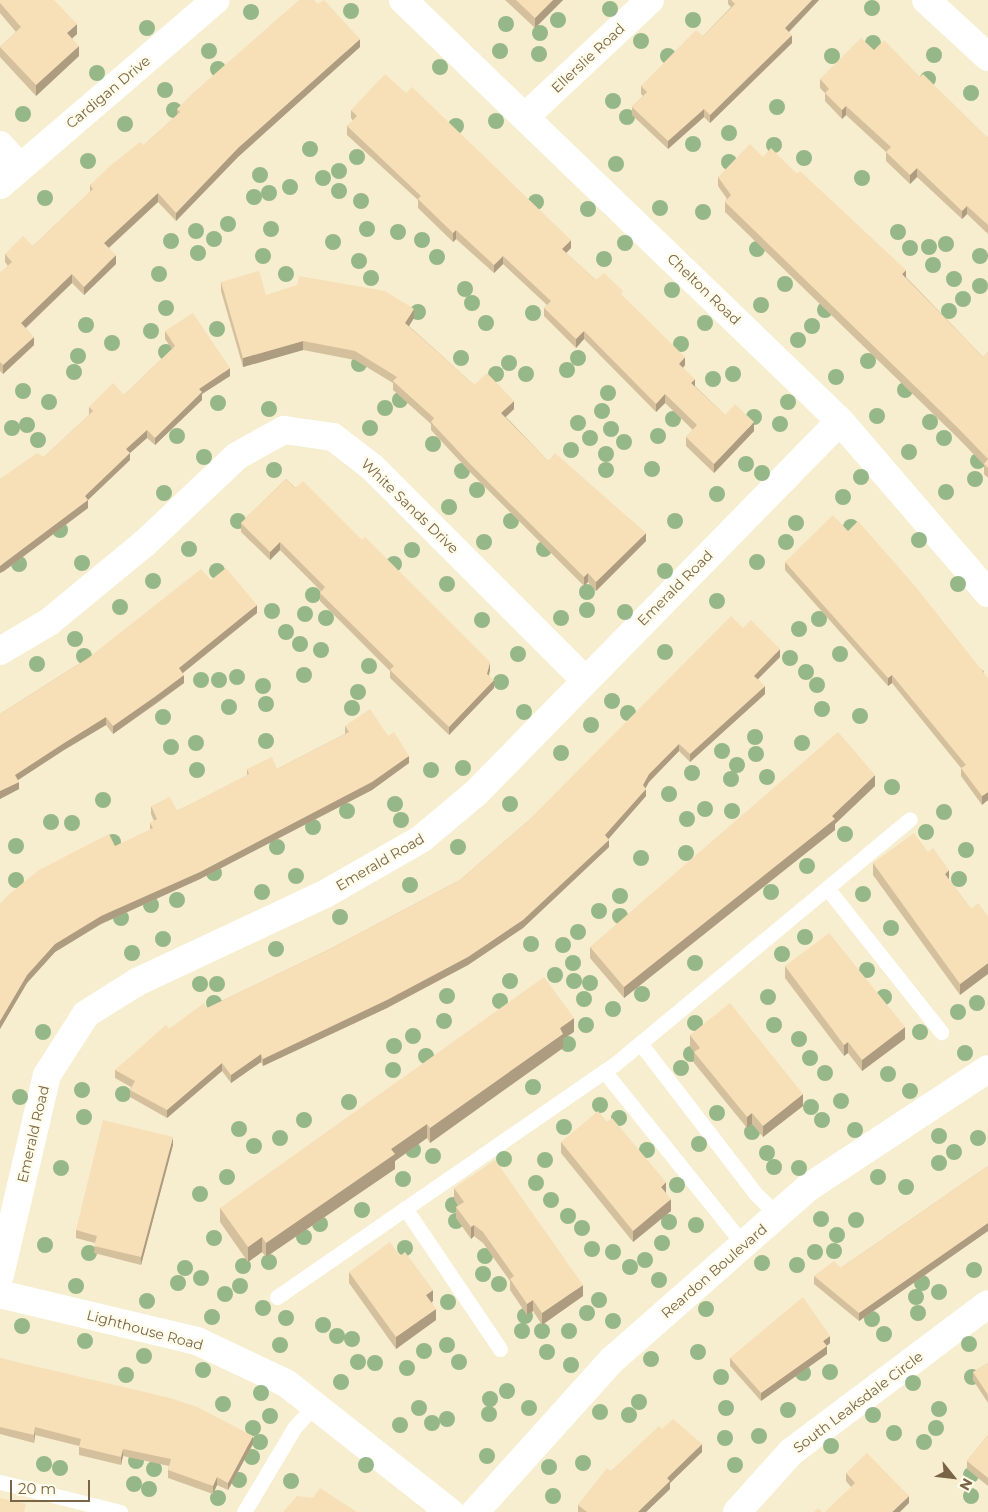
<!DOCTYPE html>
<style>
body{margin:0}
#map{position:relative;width:988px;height:1512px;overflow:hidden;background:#fffae2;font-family:Montserrat,sans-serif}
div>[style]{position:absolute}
.residential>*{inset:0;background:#f7eed0}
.lane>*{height:15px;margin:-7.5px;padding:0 7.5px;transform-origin:7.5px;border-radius:7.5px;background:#fff}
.street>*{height:28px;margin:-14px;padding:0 14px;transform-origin:14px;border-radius:14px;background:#fff}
.secondary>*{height:28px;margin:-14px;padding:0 14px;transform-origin:14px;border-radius:14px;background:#fff}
.trees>*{width:16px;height:16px;margin:-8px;border-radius:50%;background:#96b787}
.wall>*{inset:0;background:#d4c09d}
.shaded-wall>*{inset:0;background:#ad9c80}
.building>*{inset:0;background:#f7dfb7}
span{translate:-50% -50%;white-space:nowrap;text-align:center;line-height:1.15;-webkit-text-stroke:4.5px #fffceb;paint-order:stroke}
.street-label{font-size:14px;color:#796445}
.north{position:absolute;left:928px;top:1452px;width:50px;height:50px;-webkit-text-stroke:4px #fffceb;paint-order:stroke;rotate:119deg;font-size:14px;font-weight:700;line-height:20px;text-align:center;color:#796445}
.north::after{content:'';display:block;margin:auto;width:18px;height:22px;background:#796445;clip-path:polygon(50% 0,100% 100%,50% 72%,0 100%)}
.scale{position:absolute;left:10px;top:1480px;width:80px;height:22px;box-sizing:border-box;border:2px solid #796445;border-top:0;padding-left:6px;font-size:15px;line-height:18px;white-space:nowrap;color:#796445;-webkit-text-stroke:4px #fffceb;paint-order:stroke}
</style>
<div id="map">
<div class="residential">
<i style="clip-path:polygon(0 0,988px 0,988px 1512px,0 1512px)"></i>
</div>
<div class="lane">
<i style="left:827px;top:888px;width:184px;rotate:51.6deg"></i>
<i style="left:640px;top:1043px;width:190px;rotate:52.5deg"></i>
<i style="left:756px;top:1194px;width:30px;rotate:45deg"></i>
<i style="left:604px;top:1071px;width:223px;rotate:51.2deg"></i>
<i style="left:405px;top:1208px;width:170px;rotate:56deg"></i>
<i style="left:277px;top:1297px;width:411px;rotate:-34.6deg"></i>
<i style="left:615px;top:1064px;width:383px;rotate:-39.7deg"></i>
<i style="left:0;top:1482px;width:124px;rotate:14deg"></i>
<i style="left:244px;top:1512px;width:98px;rotate:-59.2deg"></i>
<i style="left:294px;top:1428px;width:31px;rotate:-48deg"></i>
</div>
<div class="street">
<i style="left:926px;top:0;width:84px;rotate:42.6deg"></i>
<i style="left:526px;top:116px;width:170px;rotate:-43.1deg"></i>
<i style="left:0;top:145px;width:30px;rotate:48deg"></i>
<i style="left:0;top:185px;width:284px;rotate:-40.6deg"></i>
<i style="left:0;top:651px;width:57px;rotate:-30.6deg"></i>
<i style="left:49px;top:622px;width:124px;rotate:-39.5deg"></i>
<i style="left:145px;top:543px;width:127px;rotate:-43.4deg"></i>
<i style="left:237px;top:456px;width:54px;rotate:-29deg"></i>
<i style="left:284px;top:430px;width:49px;rotate:8.1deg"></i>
<i style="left:333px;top:437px;width:49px;rotate:37.6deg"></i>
<i style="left:372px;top:467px;width:300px;rotate:45deg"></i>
<i style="left:0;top:1275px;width:205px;rotate:-76.8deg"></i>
<i style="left:47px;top:1075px;width:72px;rotate:-57.4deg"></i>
<i style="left:86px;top:1014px;width:60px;rotate:-32.1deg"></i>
<i style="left:137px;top:982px;width:208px;rotate:-25.1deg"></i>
<i style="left:325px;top:894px;width:111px;rotate:-29.8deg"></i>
<i style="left:421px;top:839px;width:72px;rotate:-39.9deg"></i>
<i style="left:476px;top:793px;width:520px;rotate:-45.62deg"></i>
<i style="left:0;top:1294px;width:203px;rotate:13.4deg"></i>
<i style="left:197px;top:1341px;width:98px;rotate:25.3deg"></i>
<i style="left:286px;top:1383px;width:209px;rotate:38.2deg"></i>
<i style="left:737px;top:1512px;width:81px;rotate:-48deg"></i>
<i style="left:791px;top:1452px;width:246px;rotate:-36.9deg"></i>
</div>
<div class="secondary">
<i style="left:403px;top:0;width:607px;rotate:43.93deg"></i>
<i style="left:840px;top:421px;width:227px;rotate:49.3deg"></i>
<i style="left:475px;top:1512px;width:205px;rotate:-48deg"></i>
<i style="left:612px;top:1360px;width:262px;rotate:-41.3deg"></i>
<i style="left:809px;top:1187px;width:214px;rotate:-33.4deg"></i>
</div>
<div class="trees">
<i style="left:872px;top:8px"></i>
<i style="left:610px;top:9px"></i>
<i style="left:351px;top:11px"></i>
<i style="left:251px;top:12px"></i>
<i style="left:558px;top:20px"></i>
<i style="left:693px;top:20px"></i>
<i style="left:506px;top:24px"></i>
<i style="left:147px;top:28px"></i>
<i style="left:540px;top:33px"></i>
<i style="left:641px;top:41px"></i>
<i style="left:873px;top:43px"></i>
<i style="left:209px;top:51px"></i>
<i style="left:500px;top:51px"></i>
<i style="left:539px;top:54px"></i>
<i style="left:934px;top:55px"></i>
<i style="left:668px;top:56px"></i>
<i style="left:832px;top:56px"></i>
<i style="left:440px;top:67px"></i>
<i style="left:218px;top:69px"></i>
<i style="left:97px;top:73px"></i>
<i style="left:928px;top:79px"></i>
<i style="left:165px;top:90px"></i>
<i style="left:971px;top:93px"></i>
<i style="left:613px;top:101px"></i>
<i style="left:777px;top:107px"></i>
<i style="left:174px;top:110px"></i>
<i style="left:23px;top:114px"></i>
<i style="left:627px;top:117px"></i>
<i style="left:496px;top:121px"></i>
<i style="left:125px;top:124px"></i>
<i style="left:456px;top:126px"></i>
<i style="left:729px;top:133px"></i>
<i style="left:693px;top:144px"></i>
<i style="left:774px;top:145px"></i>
<i style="left:310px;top:149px"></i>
<i style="left:357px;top:157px"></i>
<i style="left:804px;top:158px"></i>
<i style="left:88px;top:161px"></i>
<i style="left:729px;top:162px"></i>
<i style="left:616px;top:164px"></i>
<i style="left:339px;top:171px"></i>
<i style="left:260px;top:175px"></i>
<i style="left:323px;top:178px"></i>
<i style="left:862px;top:178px"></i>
<i style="left:290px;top:187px"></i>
<i style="left:339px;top:191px"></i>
<i style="left:269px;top:193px"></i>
<i style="left:254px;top:197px"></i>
<i style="left:45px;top:198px"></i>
<i style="left:361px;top:201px"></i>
<i style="left:536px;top:202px"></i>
<i style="left:660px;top:208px"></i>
<i style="left:588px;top:209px"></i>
<i style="left:703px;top:212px"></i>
<i style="left:228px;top:224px"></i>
<i style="left:271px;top:229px"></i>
<i style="left:367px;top:229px"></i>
<i style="left:196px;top:231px"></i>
<i style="left:398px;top:232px"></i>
<i style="left:898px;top:232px"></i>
<i style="left:214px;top:239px"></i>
<i style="left:422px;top:240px"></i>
<i style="left:171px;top:241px"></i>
<i style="left:333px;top:242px"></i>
<i style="left:625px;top:243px"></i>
<i style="left:946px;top:244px"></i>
<i style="left:929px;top:247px"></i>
<i style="left:910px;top:248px"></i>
<i style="left:757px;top:249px"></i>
<i style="left:198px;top:253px"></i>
<i style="left:263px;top:256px"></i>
<i style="left:980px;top:256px"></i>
<i style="left:437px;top:257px"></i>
<i style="left:604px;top:259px"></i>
<i style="left:359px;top:261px"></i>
<i style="left:933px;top:265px"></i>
<i style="left:159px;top:274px"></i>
<i style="left:286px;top:274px"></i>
<i style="left:371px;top:278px"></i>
<i style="left:954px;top:279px"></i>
<i style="left:785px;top:284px"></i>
<i style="left:980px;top:286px"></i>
<i style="left:465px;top:289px"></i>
<i style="left:672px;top:290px"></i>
<i style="left:963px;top:299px"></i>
<i style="left:472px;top:303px"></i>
<i style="left:761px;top:305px"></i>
<i style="left:166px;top:308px"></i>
<i style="left:825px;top:310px"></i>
<i style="left:949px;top:311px"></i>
<i style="left:418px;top:312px"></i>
<i style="left:533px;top:313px"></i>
<i style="left:486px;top:323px"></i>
<i style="left:705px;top:323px"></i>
<i style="left:86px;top:325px"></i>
<i style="left:812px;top:326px"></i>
<i style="left:217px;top:329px"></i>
<i style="left:151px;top:331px"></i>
<i style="left:798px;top:340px"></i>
<i style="left:112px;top:343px"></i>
<i style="left:681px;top:344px"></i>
<i style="left:166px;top:352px"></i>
<i style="left:78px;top:356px"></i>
<i style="left:461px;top:358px"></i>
<i style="left:578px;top:358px"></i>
<i style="left:868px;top:361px"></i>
<i style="left:509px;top:363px"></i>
<i style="left:359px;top:364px"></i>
<i style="left:567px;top:370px"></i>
<i style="left:74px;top:372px"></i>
<i style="left:496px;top:374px"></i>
<i style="left:526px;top:374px"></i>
<i style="left:733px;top:374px"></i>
<i style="left:836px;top:377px"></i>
<i style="left:713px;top:379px"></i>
<i style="left:905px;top:390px"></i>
<i style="left:23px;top:391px"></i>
<i style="left:608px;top:393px"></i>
<i style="left:400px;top:400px"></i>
<i style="left:49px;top:402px"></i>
<i style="left:788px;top:402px"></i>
<i style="left:218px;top:403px"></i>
<i style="left:385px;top:408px"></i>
<i style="left:269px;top:409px"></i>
<i style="left:602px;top:411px"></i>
<i style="left:877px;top:416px"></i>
<i style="left:754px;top:417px"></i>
<i style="left:673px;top:419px"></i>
<i style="left:930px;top:422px"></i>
<i style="left:578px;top:423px"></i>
<i style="left:780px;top:424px"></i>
<i style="left:27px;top:425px"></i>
<i style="left:12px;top:428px"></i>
<i style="left:370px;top:428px"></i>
<i style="left:611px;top:429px"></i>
<i style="left:177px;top:436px"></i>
<i style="left:658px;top:436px"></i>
<i style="left:590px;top:438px"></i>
<i style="left:944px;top:438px"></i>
<i style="left:38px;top:440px"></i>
<i style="left:624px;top:442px"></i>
<i style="left:433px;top:444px"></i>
<i style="left:571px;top:450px"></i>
<i style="left:909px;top:452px"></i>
<i style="left:606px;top:454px"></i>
<i style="left:204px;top:457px"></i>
<i style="left:978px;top:461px"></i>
<i style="left:746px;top:464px"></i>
<i style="left:652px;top:469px"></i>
<i style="left:274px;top:470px"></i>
<i style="left:606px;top:470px"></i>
<i style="left:462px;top:471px"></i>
<i style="left:762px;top:473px"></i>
<i style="left:861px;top:477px"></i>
<i style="left:975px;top:479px"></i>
<i style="left:477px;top:490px"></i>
<i style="left:946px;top:492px"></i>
<i style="left:164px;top:493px"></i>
<i style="left:717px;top:494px"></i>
<i style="left:843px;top:497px"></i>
<i style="left:449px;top:507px"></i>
<i style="left:238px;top:521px"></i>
<i style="left:511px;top:521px"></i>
<i style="left:675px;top:521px"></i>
<i style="left:796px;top:523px"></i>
<i style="left:851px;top:527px"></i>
<i style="left:60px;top:530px"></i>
<i style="left:919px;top:540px"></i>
<i style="left:484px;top:542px"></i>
<i style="left:786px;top:542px"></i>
<i style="left:189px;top:549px"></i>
<i style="left:544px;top:549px"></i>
<i style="left:412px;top:550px"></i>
<i style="left:757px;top:562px"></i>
<i style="left:82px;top:563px"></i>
<i style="left:19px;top:564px"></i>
<i style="left:394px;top:564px"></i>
<i style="left:217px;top:571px"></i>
<i style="left:665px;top:571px"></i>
<i style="left:153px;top:581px"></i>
<i style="left:447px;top:584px"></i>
<i style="left:958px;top:584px"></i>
<i style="left:587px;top:592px"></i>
<i style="left:313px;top:595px"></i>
<i style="left:717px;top:601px"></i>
<i style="left:120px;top:607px"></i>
<i style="left:587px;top:610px"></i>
<i style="left:272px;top:611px"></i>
<i style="left:625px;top:612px"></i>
<i style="left:305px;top:614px"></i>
<i style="left:326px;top:618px"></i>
<i style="left:561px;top:618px"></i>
<i style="left:819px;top:619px"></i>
<i style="left:482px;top:620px"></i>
<i style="left:799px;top:629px"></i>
<i style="left:286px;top:632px"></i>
<i style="left:75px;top:639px"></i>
<i style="left:300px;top:644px"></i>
<i style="left:321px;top:650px"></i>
<i style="left:665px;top:652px"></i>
<i style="left:518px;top:654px"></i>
<i style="left:840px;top:654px"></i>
<i style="left:84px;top:656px"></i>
<i style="left:790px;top:658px"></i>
<i style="left:37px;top:664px"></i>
<i style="left:369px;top:666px"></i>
<i style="left:806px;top:672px"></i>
<i style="left:304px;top:675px"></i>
<i style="left:237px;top:677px"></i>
<i style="left:201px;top:680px"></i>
<i style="left:219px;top:680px"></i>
<i style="left:501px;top:682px"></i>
<i style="left:817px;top:685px"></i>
<i style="left:263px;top:686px"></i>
<i style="left:358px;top:692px"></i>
<i style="left:612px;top:701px"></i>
<i style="left:266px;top:704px"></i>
<i style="left:229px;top:707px"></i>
<i style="left:352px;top:708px"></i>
<i style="left:822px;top:709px"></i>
<i style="left:524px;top:712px"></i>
<i style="left:628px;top:713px"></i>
<i style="left:860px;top:716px"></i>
<i style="left:163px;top:717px"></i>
<i style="left:591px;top:725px"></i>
<i style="left:755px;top:737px"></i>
<i style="left:266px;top:741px"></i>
<i style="left:196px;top:743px"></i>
<i style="left:802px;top:743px"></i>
<i style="left:171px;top:747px"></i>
<i style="left:722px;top:751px"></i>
<i style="left:561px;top:753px"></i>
<i style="left:756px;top:754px"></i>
<i style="left:737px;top:765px"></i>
<i style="left:463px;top:768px"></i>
<i style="left:197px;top:770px"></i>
<i style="left:431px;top:770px"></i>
<i style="left:692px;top:773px"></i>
<i style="left:767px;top:777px"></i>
<i style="left:731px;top:779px"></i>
<i style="left:892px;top:787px"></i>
<i style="left:669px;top:794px"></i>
<i style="left:103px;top:800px"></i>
<i style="left:395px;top:804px"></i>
<i style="left:510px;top:804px"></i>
<i style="left:705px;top:809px"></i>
<i style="left:347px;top:811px"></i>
<i style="left:732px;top:811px"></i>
<i style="left:944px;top:812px"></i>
<i style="left:687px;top:819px"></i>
<i style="left:401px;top:820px"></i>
<i style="left:51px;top:822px"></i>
<i style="left:72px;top:823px"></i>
<i style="left:313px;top:827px"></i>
<i style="left:926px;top:832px"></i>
<i style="left:845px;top:834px"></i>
<i style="left:113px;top:842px"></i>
<i style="left:16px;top:846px"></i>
<i style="left:277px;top:847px"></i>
<i style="left:458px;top:847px"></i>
<i style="left:966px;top:850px"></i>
<i style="left:686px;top:853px"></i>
<i style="left:641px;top:858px"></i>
<i style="left:807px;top:866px"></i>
<i style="left:214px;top:873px"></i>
<i style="left:296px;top:876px"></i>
<i style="left:959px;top:879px"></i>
<i style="left:16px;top:880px"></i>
<i style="left:410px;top:885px"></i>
<i style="left:262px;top:892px"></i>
<i style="left:771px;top:892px"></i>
<i style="left:863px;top:894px"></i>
<i style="left:620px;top:896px"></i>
<i style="left:177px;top:900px"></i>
<i style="left:151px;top:905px"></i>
<i style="left:599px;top:911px"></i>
<i style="left:620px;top:916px"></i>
<i style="left:340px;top:917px"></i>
<i style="left:121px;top:918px"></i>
<i style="left:891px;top:928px"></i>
<i style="left:578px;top:932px"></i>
<i style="left:805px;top:937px"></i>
<i style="left:163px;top:939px"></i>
<i style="left:531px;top:944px"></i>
<i style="left:563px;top:945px"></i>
<i style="left:276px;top:949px"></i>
<i style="left:132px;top:953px"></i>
<i style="left:782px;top:954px"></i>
<i style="left:573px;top:963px"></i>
<i style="left:695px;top:963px"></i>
<i style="left:867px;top:970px"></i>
<i style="left:555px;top:975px"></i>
<i style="left:510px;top:981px"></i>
<i style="left:574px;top:981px"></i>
<i style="left:590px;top:983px"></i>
<i style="left:200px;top:984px"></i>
<i style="left:217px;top:984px"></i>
<i style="left:642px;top:994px"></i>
<i style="left:447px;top:996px"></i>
<i style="left:768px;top:997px"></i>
<i style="left:884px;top:997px"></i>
<i style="left:584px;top:999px"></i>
<i style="left:500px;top:1001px"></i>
<i style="left:214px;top:1003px"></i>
<i style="left:977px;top:1003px"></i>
<i style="left:613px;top:1009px"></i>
<i style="left:958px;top:1012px"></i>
<i style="left:444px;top:1021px"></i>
<i style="left:695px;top:1023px"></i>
<i style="left:586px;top:1025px"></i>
<i style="left:774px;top:1025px"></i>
<i style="left:43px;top:1032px"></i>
<i style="left:920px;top:1032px"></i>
<i style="left:413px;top:1036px"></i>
<i style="left:799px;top:1039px"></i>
<i style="left:568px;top:1044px"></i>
<i style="left:394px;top:1046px"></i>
<i style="left:965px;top:1053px"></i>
<i style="left:691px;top:1054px"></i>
<i style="left:426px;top:1056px"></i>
<i style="left:810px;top:1058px"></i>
<i style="left:681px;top:1068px"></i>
<i style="left:393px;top:1070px"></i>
<i style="left:825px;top:1073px"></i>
<i style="left:888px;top:1074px"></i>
<i style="left:533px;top:1087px"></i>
<i style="left:82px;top:1090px"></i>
<i style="left:910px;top:1091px"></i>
<i style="left:123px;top:1094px"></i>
<i style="left:20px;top:1097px"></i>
<i style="left:841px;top:1101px"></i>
<i style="left:349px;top:1102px"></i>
<i style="left:600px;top:1105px"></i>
<i style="left:811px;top:1107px"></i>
<i style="left:717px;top:1113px"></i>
<i style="left:84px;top:1117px"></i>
<i style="left:619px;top:1118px"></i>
<i style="left:304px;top:1120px"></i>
<i style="left:822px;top:1120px"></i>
<i style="left:564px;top:1127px"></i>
<i style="left:239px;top:1129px"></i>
<i style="left:855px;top:1130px"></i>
<i style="left:752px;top:1132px"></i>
<i style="left:939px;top:1136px"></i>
<i style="left:280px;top:1138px"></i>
<i style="left:978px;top:1138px"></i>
<i style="left:699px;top:1144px"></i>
<i style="left:254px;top:1146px"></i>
<i style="left:413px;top:1150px"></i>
<i style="left:647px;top:1150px"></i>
<i style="left:954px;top:1152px"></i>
<i style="left:767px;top:1153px"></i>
<i style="left:433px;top:1156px"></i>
<i style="left:504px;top:1159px"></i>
<i style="left:545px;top:1160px"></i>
<i style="left:939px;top:1163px"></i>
<i style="left:774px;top:1167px"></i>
<i style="left:61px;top:1168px"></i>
<i style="left:799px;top:1168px"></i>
<i style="left:227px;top:1177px"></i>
<i style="left:878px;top:1177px"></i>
<i style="left:403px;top:1179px"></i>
<i style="left:536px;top:1183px"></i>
<i style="left:677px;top:1185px"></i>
<i style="left:906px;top:1187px"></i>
<i style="left:200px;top:1194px"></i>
<i style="left:551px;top:1200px"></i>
<i style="left:453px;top:1205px"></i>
<i style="left:362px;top:1210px"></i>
<i style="left:568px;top:1216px"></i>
<i style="left:821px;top:1219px"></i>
<i style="left:856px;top:1220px"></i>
<i style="left:456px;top:1221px"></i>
<i style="left:669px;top:1222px"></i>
<i style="left:320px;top:1224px"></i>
<i style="left:696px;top:1225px"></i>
<i style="left:582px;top:1228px"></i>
<i style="left:837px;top:1235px"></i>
<i style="left:304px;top:1237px"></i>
<i style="left:214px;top:1238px"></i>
<i style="left:662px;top:1243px"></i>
<i style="left:45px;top:1245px"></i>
<i style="left:405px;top:1248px"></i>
<i style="left:592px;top:1249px"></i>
<i style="left:834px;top:1251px"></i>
<i style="left:613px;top:1252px"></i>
<i style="left:815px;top:1252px"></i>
<i style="left:89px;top:1253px"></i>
<i style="left:485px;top:1256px"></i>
<i style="left:645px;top:1260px"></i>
<i style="left:269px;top:1262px"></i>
<i style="left:762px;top:1263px"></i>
<i style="left:797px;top:1265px"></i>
<i style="left:243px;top:1266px"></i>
<i style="left:630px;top:1267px"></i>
<i style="left:185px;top:1268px"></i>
<i style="left:974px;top:1270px"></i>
<i style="left:483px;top:1274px"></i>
<i style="left:201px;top:1278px"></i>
<i style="left:659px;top:1280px"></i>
<i style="left:178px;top:1283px"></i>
<i style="left:922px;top:1283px"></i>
<i style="left:499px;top:1284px"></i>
<i style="left:76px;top:1286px"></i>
<i style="left:240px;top:1286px"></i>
<i style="left:939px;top:1292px"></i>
<i style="left:225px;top:1294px"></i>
<i style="left:916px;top:1297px"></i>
<i style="left:599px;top:1300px"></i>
<i style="left:147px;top:1301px"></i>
<i style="left:448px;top:1302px"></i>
<i style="left:263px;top:1308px"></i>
<i style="left:706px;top:1309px"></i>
<i style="left:587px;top:1313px"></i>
<i style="left:918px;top:1313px"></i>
<i style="left:525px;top:1316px"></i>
<i style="left:212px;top:1317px"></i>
<i style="left:286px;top:1318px"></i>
<i style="left:872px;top:1319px"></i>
<i style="left:613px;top:1321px"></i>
<i style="left:323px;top:1325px"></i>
<i style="left:22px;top:1326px"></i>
<i style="left:522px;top:1331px"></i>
<i style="left:542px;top:1331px"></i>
<i style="left:569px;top:1331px"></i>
<i style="left:884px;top:1334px"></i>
<i style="left:337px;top:1336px"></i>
<i style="left:352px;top:1339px"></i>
<i style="left:85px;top:1341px"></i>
<i style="left:969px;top:1344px"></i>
<i style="left:280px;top:1345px"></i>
<i style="left:447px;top:1345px"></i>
<i style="left:424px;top:1351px"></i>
<i style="left:547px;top:1352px"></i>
<i style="left:698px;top:1352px"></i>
<i style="left:144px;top:1356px"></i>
<i style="left:651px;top:1359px"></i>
<i style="left:358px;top:1362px"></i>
<i style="left:459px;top:1362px"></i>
<i style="left:375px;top:1363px"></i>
<i style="left:571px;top:1365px"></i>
<i style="left:407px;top:1368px"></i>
<i style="left:203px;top:1370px"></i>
<i style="left:830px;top:1372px"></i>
<i style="left:803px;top:1373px"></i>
<i style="left:126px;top:1375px"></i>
<i style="left:721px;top:1377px"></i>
<i style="left:972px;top:1377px"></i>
<i style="left:341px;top:1382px"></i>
<i style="left:913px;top:1383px"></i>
<i style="left:507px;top:1391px"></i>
<i style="left:261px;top:1393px"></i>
<i style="left:490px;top:1399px"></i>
<i style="left:639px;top:1402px"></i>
<i style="left:223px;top:1404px"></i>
<i style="left:419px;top:1408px"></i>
<i style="left:529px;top:1408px"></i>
<i style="left:726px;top:1408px"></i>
<i style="left:939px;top:1409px"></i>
<i style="left:788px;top:1410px"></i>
<i style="left:600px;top:1412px"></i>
<i style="left:489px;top:1414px"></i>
<i style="left:629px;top:1415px"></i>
<i style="left:873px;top:1415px"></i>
<i style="left:270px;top:1416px"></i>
<i style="left:447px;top:1419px"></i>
<i style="left:432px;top:1423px"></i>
<i style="left:400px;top:1425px"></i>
<i style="left:253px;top:1428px"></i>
<i style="left:936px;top:1428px"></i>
<i style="left:894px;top:1433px"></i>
<i style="left:759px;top:1436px"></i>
<i style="left:725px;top:1438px"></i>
<i style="left:260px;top:1442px"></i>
<i style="left:924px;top:1442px"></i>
<i style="left:831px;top:1446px"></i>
<i style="left:487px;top:1456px"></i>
<i style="left:252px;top:1457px"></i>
<i style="left:136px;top:1461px"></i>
<i style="left:583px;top:1463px"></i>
<i style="left:44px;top:1464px"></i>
<i style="left:366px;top:1465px"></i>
<i style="left:735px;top:1465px"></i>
<i style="left:549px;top:1467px"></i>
<i style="left:60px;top:1468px"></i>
<i style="left:154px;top:1469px"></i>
<i style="left:971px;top:1475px"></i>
<i style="left:239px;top:1480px"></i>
<i style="left:291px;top:1481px"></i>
<i style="left:134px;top:1484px"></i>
<i style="left:149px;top:1489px"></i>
<i style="left:553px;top:1496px"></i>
<i style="left:971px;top:1496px"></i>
<i style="left:218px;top:1498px"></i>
</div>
<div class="wall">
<i style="clip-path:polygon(0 0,77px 34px,72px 38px,79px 56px,36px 96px,0 57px,0 47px,16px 32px,0 13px)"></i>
<i style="clip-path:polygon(505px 0,563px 0,535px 28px)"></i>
<i style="clip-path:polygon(728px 0,819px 0,789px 32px,792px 43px,710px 123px,704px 117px,668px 149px,632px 115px,632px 107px,643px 96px,641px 94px,641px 86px,703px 36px,731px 7px,728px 4px)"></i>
<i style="clip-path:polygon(360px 47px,238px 157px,176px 221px,158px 202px,109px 248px,116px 264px,84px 295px,72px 283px,26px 328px,34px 345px,3px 374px,0 371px,0 273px,8px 266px,5px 262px,5px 254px,33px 246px,90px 192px,90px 185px,144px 145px,177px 115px,177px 109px)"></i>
<i style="clip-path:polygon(874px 50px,920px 77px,988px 138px,988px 234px,967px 214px,962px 219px,917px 177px,910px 184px,886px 161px,886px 152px,846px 115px,842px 119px,825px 101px,825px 93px,820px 88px,820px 79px)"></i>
<i style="clip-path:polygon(351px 110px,571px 248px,566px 253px,596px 280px,623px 297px,685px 365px,683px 368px,695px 386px,725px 415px,754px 431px,714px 473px,686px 446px,686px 437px,693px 430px,665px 403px,656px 412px,584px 339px,576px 348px,544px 316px,544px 308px,547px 305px,503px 264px,494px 273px,456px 239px,453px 242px,418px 208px,418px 200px,347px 135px,347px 126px,353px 121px,351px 118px)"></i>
<i style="clip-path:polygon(763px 157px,797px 174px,906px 277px,983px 357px,988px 352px,988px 478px,984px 474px,984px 465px,957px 437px,725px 212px,725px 202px,727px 199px,718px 186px,718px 177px)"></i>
<i style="clip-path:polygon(221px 282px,266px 295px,414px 318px,409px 326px,474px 385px,514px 409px,506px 417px,548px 461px,646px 541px,596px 591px,588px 582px,584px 586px,471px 473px,431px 430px,431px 424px,393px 390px,393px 383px,355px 360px,303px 350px,243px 367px,221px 291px)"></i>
<i style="clip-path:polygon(165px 331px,230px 376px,202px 394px,202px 400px,155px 445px,147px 438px,130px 453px,130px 460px,88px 500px,88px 508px,4px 571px,0 573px,0 479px,44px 457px,89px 415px,89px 407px,124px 395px,172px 349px,165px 339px)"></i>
<i style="clip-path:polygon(286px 479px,490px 670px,489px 675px,494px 688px,449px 735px,390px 678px,390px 671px,320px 601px,320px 593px,321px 591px,280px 550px,270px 560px,241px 532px,241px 523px)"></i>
<i style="clip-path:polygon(785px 562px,984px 671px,982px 805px,961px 776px,961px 768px,892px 683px,888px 686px,785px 570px)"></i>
<i style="clip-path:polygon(211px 580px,257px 613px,183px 673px,184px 683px,156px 704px,113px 734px,106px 725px,64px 750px,18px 780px,19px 789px,0 799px,0 714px)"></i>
<i style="clip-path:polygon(743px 628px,780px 657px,758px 679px,765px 694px,690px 762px,679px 751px,649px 782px,645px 788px,646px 796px,608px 839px,609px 847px,523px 928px,468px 965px,387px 1008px,263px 1066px,261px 1062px,231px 1083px,222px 1071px,167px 1118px,130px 1097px,130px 1090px,131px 1087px,115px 1078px,115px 1070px,169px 1029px,207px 1008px,330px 949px,460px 880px,527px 822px)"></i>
<i style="clip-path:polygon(345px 726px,388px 736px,409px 763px,372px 790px,200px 879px,101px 924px,55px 952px,27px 983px,0 1029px,0 904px,150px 830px,150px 823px,154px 821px,151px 814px,151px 806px,177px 811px,247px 776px,247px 769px,277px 769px,345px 734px)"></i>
<i style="clip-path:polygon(875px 786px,835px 824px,835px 830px,624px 998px,590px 958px,590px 947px)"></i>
<i style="clip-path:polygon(928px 852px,971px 909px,960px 995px,873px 875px,873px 863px)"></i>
<i style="clip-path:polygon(785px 966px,905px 1039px,862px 1071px,848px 1053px,844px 1056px,785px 978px)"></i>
<i style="clip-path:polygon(574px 1032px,563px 1039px,563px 1048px,430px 1143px,427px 1138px,395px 1161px,395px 1169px,266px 1257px,262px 1252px,248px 1262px,220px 1222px,220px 1208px)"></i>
<i style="clip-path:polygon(690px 1035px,803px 1106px,763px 1137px,752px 1124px,747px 1128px,694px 1063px,694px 1052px,690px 1047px)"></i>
<i style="clip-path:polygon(561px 1142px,666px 1193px,671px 1211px,633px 1242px,561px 1153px)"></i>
<i style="clip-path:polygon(173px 1145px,141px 1265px,94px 1253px,95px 1243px,76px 1238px,76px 1230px)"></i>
<i style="clip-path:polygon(988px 1166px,988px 1231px,859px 1321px,814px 1284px,814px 1276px,841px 1268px)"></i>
<i style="clip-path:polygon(454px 1188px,583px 1296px,542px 1325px,533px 1311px,527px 1315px,510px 1290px,510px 1281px,483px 1243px,474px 1236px,471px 1239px,456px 1218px,456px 1207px,458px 1206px,454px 1199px)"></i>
<i style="clip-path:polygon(349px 1272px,433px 1301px,432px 1302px,436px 1320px,396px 1349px,349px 1283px)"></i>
<i style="clip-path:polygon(830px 1343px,827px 1346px,827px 1354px,761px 1401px,730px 1366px,730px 1358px)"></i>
<i style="clip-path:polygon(0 1358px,253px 1444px,228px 1490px,217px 1485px,213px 1494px,168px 1478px,168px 1470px,169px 1466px,123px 1456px,121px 1465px,79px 1455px,79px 1446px,35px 1435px,34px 1443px,0 1434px)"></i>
<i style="clip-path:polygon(988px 1363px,988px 1403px,973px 1380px,973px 1372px)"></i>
<i style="clip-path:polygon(662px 1429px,702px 1452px,670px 1483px,670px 1489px,646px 1512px,578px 1512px,578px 1505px,611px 1471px)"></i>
<i style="clip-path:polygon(988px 1435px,988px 1486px,967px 1469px,967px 1461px)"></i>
<i style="clip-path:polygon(846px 1473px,909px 1503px,851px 1487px,846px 1481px)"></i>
</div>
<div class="shaded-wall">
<i style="clip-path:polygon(553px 0,563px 0,535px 28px,535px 18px)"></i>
<i style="clip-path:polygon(812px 0,819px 0,785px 36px,785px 28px)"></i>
<i style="clip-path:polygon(77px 24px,77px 34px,67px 43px,67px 33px)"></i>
<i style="clip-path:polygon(792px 35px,792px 43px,710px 123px,710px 115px)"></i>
<i style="clip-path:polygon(360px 39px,360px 47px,238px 157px,176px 221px,176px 213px,238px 148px)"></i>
<i style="clip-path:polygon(79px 46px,79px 56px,36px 96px,36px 85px)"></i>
<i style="clip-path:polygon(846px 106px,846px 115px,842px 119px,842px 110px)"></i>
<i style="clip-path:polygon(704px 109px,704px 117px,668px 149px,668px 141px)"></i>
<i style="clip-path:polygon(917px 168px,917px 177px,910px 184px,910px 175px)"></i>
<i style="clip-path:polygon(158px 193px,158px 202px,104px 252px,104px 243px)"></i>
<i style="clip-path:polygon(967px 206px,967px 214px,962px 219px,962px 211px)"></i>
<i style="clip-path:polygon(456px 230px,456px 239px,453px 242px,453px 233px)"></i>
<i style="clip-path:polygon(571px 240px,571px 248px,562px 257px,562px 249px)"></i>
<i style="clip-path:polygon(116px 255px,116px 264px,84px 295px,84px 287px)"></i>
<i style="clip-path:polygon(503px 256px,503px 264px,494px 273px,494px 265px)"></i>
<i style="clip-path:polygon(906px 270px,906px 280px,902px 274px)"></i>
<i style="clip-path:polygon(72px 274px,72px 283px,21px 332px,21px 323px)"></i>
<i style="clip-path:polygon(414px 309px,414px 318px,405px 332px,405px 323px)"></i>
<i style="clip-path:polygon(584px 331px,584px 339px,576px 348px,576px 339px)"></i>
<i style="clip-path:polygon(34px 337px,34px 345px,3px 374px,3px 365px)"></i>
<i style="clip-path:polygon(303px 341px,303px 350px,243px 367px,243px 358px)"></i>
<i style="clip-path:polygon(685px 357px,685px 365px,679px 372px,679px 364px)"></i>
<i style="clip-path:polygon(230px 368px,230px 376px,202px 394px,202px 400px,155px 445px,155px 438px,199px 389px)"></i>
<i style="clip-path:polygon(695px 379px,695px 387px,691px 383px)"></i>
<i style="clip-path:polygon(665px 394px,665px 403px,656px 412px,656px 404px)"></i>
<i style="clip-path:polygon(514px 401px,514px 409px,501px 421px,501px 413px)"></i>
<i style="clip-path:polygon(754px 422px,754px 431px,714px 473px,714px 464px)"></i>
<i style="clip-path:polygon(147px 430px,147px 438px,130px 453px,130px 460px,88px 500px,88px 508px,4px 571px,0 573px,0 566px,85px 496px,126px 449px)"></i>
<i style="clip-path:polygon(646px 533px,646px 541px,596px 591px,596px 582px)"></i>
<i style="clip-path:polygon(280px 542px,280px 550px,270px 560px,270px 552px)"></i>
<i style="clip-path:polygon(588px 573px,588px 582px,584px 586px,584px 577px)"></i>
<i style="clip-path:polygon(257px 605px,257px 613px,179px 676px,179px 668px)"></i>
<i style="clip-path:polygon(780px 649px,780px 657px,754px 683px,754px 676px)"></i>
<i style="clip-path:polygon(490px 662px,490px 670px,487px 682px,487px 674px)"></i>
<i style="clip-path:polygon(184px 675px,184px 683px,113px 734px,113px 726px)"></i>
<i style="clip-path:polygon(892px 675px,892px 683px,888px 686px,888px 678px)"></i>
<i style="clip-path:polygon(494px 680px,494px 688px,449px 735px,449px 727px)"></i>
<i style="clip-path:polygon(765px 686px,765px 694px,690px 762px,690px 754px)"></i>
<i style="clip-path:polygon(106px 717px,106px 725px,64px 750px,15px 782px,15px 775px,64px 743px)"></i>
<i style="clip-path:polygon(679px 744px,679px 751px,649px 782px,643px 793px,646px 789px,646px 796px,605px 843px,605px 835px,643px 785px,649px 774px)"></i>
<i style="clip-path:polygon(409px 756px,409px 763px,372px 790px,200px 879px,101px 924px,55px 952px,27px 983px,0 1029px,0 1021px,27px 975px,55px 944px,101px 916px)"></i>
<i style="clip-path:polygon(875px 775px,875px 786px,835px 824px,835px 830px,624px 998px,624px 987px,832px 816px)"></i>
<i style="clip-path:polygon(19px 782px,19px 789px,0 799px,0 791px)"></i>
<i style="clip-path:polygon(988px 792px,988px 800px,982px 805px,982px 796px)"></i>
<i style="clip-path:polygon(609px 840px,609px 847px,523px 928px,468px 965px,387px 1008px,263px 1066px,263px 1059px)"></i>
<i style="clip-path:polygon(949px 870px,949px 882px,945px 874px)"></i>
<i style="clip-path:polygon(988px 963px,988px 974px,960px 995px,960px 984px)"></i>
<i style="clip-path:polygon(574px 1018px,574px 1032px,563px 1039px,563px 1048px,430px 1143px,430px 1128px,560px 1028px)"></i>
<i style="clip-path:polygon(905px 1027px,905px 1039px,862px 1071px,862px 1060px)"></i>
<i style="clip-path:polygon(848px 1042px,848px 1053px,844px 1056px,844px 1045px)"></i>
<i style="clip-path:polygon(261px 1054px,261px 1062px,231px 1083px,231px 1075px)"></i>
<i style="clip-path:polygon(222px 1063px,222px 1071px,167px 1118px,167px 1110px)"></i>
<i style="clip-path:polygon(803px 1094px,803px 1106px,763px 1137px,763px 1126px)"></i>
<i style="clip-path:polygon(752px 1113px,752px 1124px,747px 1128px,747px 1117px)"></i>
<i style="clip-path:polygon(427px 1124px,427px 1138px,395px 1161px,395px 1169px,266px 1257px,266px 1243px,391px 1149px)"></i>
<i style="clip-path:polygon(173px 1137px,173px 1145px,141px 1265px,141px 1257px)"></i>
<i style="clip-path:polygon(666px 1182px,666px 1193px,661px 1198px,661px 1187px)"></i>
<i style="clip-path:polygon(671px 1199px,671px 1211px,633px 1242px,633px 1231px)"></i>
<i style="clip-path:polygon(988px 1223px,988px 1231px,859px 1321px,859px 1313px)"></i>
<i style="clip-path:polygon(474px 1225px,474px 1236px,471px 1239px,471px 1227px)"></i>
<i style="clip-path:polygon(262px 1237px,262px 1252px,248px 1262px,248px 1247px)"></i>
<i style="clip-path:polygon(583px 1285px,583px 1296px,542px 1325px,542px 1313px)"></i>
<i style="clip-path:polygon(433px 1290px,433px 1301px,426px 1306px,426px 1295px)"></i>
<i style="clip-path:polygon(533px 1300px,533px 1311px,527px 1315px,527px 1304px)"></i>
<i style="clip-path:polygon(436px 1309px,436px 1320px,396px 1349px,396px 1337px)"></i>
<i style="clip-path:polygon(830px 1336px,830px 1343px,823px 1348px,823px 1341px)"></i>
<i style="clip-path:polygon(827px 1346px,827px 1354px,761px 1401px,761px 1393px)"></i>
<i style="clip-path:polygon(35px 1427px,35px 1435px,34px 1443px,34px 1435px)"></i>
<i style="clip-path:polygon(253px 1436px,253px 1444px,228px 1490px,228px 1483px)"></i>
<i style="clip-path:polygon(702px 1444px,702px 1452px,670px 1483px,670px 1489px,646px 1512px,638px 1512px,667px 1478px)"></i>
<i style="clip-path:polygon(123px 1449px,123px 1456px,121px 1465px,121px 1457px)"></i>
<i style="clip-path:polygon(217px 1477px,217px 1485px,213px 1494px,213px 1486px)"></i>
<i style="clip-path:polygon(909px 1496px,909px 1503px,900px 1512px,892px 1512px)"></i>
</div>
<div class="building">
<i style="clip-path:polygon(0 0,54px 0,77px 24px,67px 33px,79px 46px,36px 85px,0 47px,21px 27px,0 3px)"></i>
<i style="clip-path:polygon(299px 0,314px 0,318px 4px,324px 0,360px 39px,238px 148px,176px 213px,158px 193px,104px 243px,116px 255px,84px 287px,72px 274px,21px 323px,34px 337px,3px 365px,0 362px,0 273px,12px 262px,5px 254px,23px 236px,33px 246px,93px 189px,90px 185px,110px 166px,140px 142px,144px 145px,180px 112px,177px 109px,193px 93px)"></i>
<i style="clip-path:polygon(516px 0,553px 0,535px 18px)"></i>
<i style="clip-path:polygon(731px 0,812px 0,785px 28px,792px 35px,710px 115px,704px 109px,668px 141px,632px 107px,647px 92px,641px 86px,696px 30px,703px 36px,735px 4px)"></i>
<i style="clip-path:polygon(861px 38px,874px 50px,884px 40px,920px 77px,923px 74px,988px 138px,988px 225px,967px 206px,962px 211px,917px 168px,910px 175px,886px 152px,891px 147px,846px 106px,842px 110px,825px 93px,829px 89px,820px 79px)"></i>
<i style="clip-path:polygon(385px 74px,406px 93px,412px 87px,571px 240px,562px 249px,596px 280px,604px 273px,623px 291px,621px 294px,685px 357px,679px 364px,695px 379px,691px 383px,725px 415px,735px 404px,754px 422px,714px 464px,686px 437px,697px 425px,665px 394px,656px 404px,584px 331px,576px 339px,544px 308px,551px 301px,503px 256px,494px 265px,456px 230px,453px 233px,418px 199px,421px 196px,347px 126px,357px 116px,351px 110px)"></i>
<i style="clip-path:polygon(750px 144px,763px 157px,771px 148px,797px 174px,800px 171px,906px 270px,902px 274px,983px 357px,988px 352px,988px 468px,984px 464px,988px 459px,957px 427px,725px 202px,731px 195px,718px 177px)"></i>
<i style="clip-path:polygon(259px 271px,266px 295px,297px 285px,299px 276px,385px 291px,414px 309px,405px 323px,474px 385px,487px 373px,514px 401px,501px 413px,548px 461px,555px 453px,646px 533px,596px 582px,588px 573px,584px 577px,471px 465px,431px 422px,434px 418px,393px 381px,397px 377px,355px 351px,303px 341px,243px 358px,221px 282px)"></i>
<i style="clip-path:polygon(193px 313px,230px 368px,199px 389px,202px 392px,155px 438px,147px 430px,126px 449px,130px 453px,85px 496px,88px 500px,0 566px,0 479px,37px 453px,44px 457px,93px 411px,89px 407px,113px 383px,124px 395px,175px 346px,165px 331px)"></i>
<i style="clip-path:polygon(286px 479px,295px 488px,303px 481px,362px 540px,365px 537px,490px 662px,487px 674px,494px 680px,449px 727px,390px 670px,394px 666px,320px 593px,325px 587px,280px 542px,270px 552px,241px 523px)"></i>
<i style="clip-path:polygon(833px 515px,848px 531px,858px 521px,915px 586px,988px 678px,988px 792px,982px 796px,961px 768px,966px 765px,892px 675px,888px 678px,785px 562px)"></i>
<i style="clip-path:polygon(226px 568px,257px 605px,179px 668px,184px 675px,156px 696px,113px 726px,106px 717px,64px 743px,15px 775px,19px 782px,0 791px,0 714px,87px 659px,201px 569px,211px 580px)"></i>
<i style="clip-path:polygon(731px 616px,743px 628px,751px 620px,780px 649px,754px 676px,765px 686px,690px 754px,679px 744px,649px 774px,643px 785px,646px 789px,605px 835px,609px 840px,523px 920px,468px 957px,387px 1000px,263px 1059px,261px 1054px,231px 1075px,222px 1063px,167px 1110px,130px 1090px,135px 1081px,115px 1070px,166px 1025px,169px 1029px,204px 1003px,207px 1008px,330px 949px,460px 880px,527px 822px)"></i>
<i style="clip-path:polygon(370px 709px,388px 736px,394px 732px,409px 756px,372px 782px,200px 872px,101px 916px,55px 944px,27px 975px,0 1021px,0 904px,8px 895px,39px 870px,109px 834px,115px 846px,153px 828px,150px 823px,157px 819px,151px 806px,170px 797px,177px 811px,249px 774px,247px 769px,272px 757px,277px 769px,349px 732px,345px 726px)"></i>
<i style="clip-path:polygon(838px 732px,875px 775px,832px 816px,835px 819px,624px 987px,590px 947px)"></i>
<i style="clip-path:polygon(914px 833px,928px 852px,933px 848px,949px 870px,945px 874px,971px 909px,978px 903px,988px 916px,988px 963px,960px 984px,873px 863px)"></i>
<i style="clip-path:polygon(829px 933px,905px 1027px,862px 1060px,848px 1042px,844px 1045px,785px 966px)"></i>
<i style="clip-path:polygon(544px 977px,574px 1018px,560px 1028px,563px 1034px,430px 1128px,427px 1124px,391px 1149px,395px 1154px,266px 1243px,262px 1237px,248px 1247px,220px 1208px)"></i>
<i style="clip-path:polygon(730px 1003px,803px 1094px,763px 1126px,752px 1113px,747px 1117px,694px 1052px,700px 1048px,690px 1035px)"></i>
<i style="clip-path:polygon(598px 1111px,607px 1122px,612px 1118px,666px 1182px,661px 1187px,671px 1199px,633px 1231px,561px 1142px)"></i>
<i style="clip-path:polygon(103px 1120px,173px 1137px,141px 1257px,94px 1246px,97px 1236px,76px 1230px)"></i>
<i style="clip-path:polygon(495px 1160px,583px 1285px,542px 1313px,533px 1300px,527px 1304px,510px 1279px,514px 1276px,483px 1232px,474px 1225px,471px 1227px,456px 1207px,464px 1202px,454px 1188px)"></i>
<i style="clip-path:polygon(988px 1166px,988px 1223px,859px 1313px,814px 1276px,834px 1261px,841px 1268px)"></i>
<i style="clip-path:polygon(390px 1242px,400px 1256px,405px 1252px,433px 1290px,426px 1295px,436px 1309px,396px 1337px,349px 1272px)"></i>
<i style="clip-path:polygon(803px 1297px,830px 1336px,823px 1341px,827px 1346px,761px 1393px,730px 1358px)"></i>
<i style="clip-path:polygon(0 1358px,170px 1398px,197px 1407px,253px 1436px,228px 1483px,217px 1477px,213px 1486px,168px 1470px,171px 1459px,123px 1449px,121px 1457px,79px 1447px,81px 1439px,35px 1427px,34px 1435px,0 1427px)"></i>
<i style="clip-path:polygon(988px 1363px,988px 1395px,973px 1372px)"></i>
<i style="clip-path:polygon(673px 1419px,702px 1444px,667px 1478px,670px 1481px,638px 1512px,587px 1512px,578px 1505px,607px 1468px,611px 1471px,659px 1426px,662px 1429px)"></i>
<i style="clip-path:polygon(988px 1435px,988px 1478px,967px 1461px)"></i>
<i style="clip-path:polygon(867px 1453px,909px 1496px,892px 1512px,825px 1512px,855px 1483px,846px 1473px)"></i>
<i style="clip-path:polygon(320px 1488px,357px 1512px,283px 1512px,297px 1496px,313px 1498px)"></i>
<i style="clip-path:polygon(0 1498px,26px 1504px,24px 1512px,0 1512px)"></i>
<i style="clip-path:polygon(818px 1508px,822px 1512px,814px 1512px)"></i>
</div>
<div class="street-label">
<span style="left:588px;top:58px;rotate:-43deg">Ellerslie Road</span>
<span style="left:108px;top:92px;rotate:-40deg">Cardigan Drive</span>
<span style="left:704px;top:289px;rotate:44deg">Chelton Road</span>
<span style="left:410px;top:506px;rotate:44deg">White Sands Drive</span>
<span style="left:675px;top:588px;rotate:-45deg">Emerald Road</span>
<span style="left:380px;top:862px;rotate:-30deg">Emerald Road</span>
<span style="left:33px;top:1134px;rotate:-77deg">Emerald Road</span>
<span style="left:714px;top:1271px;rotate:-41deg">Reardon Boulevard</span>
<span style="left:145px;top:1330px;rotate:15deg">Lighthouse Road</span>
<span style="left:858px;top:1402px;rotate:-37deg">South Leaksdale Circle</span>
</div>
<div class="north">N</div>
<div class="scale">20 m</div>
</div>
